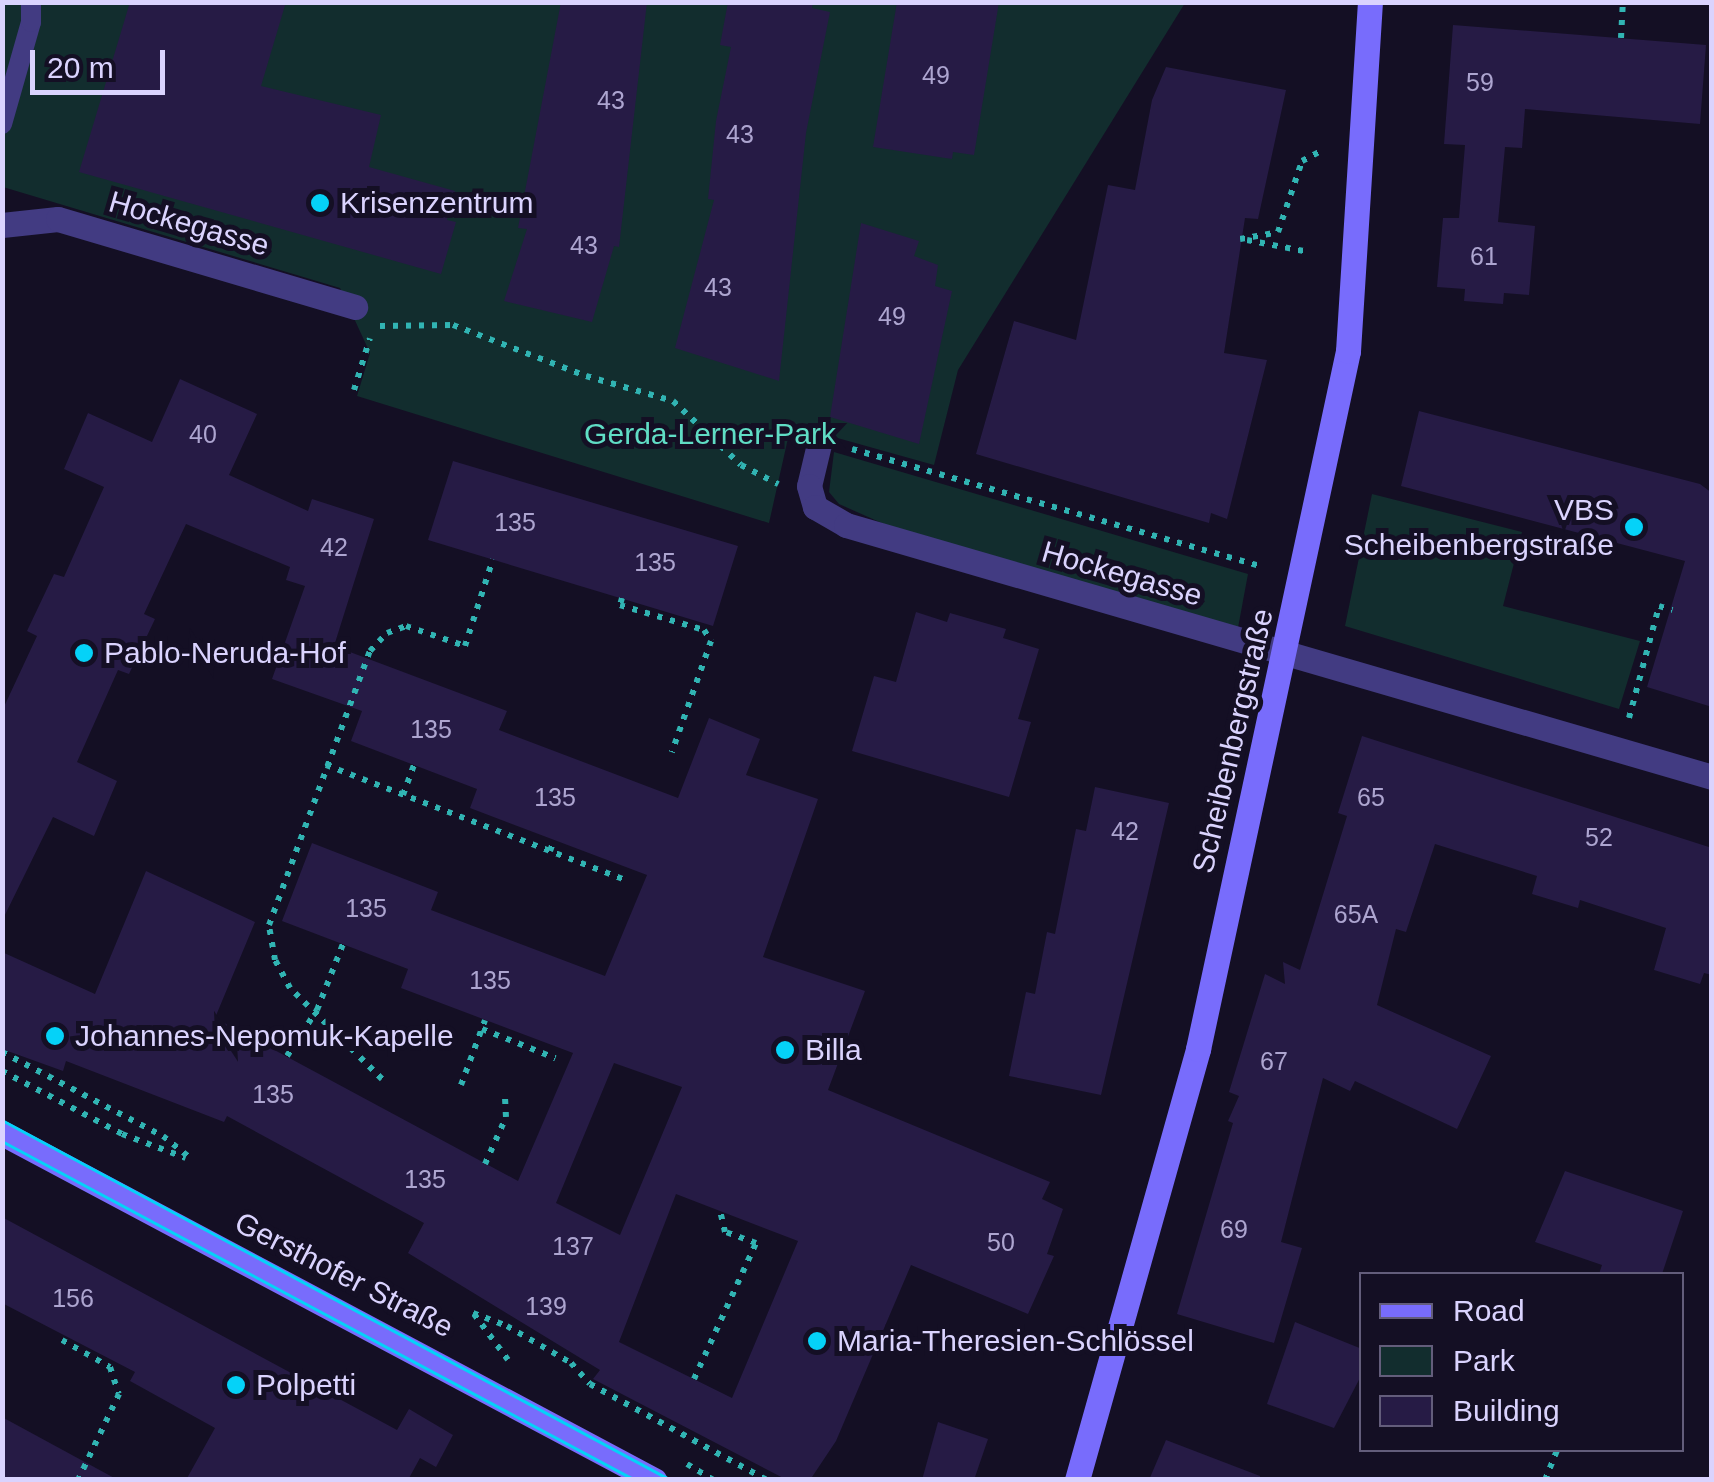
<!DOCTYPE html>
<meta charset="utf-8">
<style>
body{margin:0}
#map{position:relative;width:1714px;height:1482px;overflow:hidden;background:#140f24;font-family:Arial,sans-serif}
div>[style]{position:absolute}
.green>*{inset:0;background:#122d2e}
.building>*{inset:0;background:#261b45}
.path>*{height:6px;margin-top:-3px;transform-origin:0;background:repeating-linear-gradient(90deg,#31b4b3 0 5px,transparent 0 13px)}
.lane>*{height:20px;margin:-10px;padding:0 10px;transform-origin:10px;border-radius:10px;background:#423b82}
.street>*{height:25px;margin:-12.5px;padding:0 12.5px;transform-origin:12.5px;border-radius:12.5px;background:#423b82}
.secondary>*{height:25px;margin:-12.5px;padding:0 12.5px;transform-origin:12.5px;border-radius:12.5px;background:#786cfc}
.tram>*{height:2.5px;margin:-1.25px;padding:0 1.25px;transform-origin:1.25px;border-radius:1.25px;background:#05d2f8}
.dots>*{width:28px;height:28px;translate:-50% -50%;box-sizing:border-box;border:5px solid #140f24;border-radius:50%}
span{translate:-50% -50%;white-space:nowrap;text-align:center;line-height:1.15;-webkit-text-stroke:10px #140f24;paint-order:stroke}
.number-label{font-size:25px;color:#ada5d0}
.number-label span{-webkit-text-stroke-width:0}
.poi-label{font-size:30px;color:#dad3fe}
.left{translate:0 -50%;text-align:left}
.right{translate:-100% -50%;text-align:right}
.street-label{font-size:30px;color:#dad3fe}
.park-label{font-size:30px;color:#60ddc5}
.frame{position:absolute;inset:0;border:5px solid #dad3fe;pointer-events:none}
.legend{position:absolute;left:1359px;top:1272px;width:325px;height:180px;box-sizing:border-box;background:#140f24;border:2px solid #635d7b;margin:0;padding:12px 18px;list-style:none;font-size:30px;color:#dad3fe}
.legend li{display:flex;align-items:center;gap:20px;height:50px}
.legend b{width:50px;border:2px solid #635d7b}
.scale{position:absolute;left:30px;top:50px;width:135px;height:45px;box-sizing:border-box;border:5px solid #dad3fe;border-top:0;padding-left:12px;font-size:30px;line-height:35px;white-space:nowrap;color:#dad3fe;-webkit-text-stroke:8px #140f24;paint-order:stroke}
</style>
<div id="map">
<div class="green">
<i style="clip-path:polygon(2px 3px,1185px 3px,958px 370px,934px 465px,791px 425px,769px 523px,357px 396px,370px 353px,340px 288px,3px 187px)"></i>
<i style="clip-path:polygon(834px 452px,1248px 574px,1237px 633px,911px 536px,839px 504px,829px 492px)"></i>
<i style="clip-path:polygon(1372px 494px,1522px 532px,1503px 606px,1640px 641px,1619px 709px,1345px 626px)"></i>
</div>
<div class="building">
<i style="clip-path:polygon(130px 2px,286px 2px,261px 86px,381px 115px,369px 167px,455px 191px,447px 220px,456px 222px,441px 274px,79px 172px)"></i>
<i style="clip-path:polygon(561px 2px,647px 2px,619px 247px,614px 246px,592px 322px,504px 301px,527px 229px,518px 228px)"></i>
<i style="clip-path:polygon(728px 2px,813px 2px,812px 8px,830px 12px,806px 133px,779px 381px,675px 348px,714px 200px,708px 199px,716px 121px,731px 47px,720px 45px)"></i>
<i style="clip-path:polygon(897px 2px,999px 2px,974px 155px,953px 152px,952px 159px,873px 147px)"></i>
<i style="clip-path:polygon(1453px 25px,1706px 45px,1700px 124px,1525px 109px,1522px 148px,1505px 147px,1498px 222px,1535px 226px,1529px 295px,1504px 293px,1503px 304px,1464px 301px,1465px 289px,1437px 287px,1443px 218px,1459px 218px,1465px 145px,1444px 144px)"></i>
<i style="clip-path:polygon(1166px 67px,1286px 90px,1258px 219px,1245px 218px,1224px 353px,1267px 360px,1227px 519px,1211px 513px,1209px 523px,976px 454px,1014px 321px,1076px 340px,1108px 185px,1135px 190px,1152px 100px)"></i>
<i style="clip-path:polygon(861px 223px,919px 241px,914px 256px,938px 265px,935px 286px,952px 291px,919px 444px,830px 417px)"></i>
<i style="clip-path:polygon(evenodd,180px 379px,257px 414px,229px 475px,308px 511px,312px 499px,374px 519px,334px 646px,507px 711px,499px 730px,678px 798px,709px 718px,760px 739px,746px 775px,818px 799px,763px 957px,865px 991px,828px 1090px,1050px 1182px,1042px 1199px,1063px 1209px,1047px 1254px,1054px 1256px,1028px 1314px,911px 1265px,836px 1441px,810px 1480px,787px 1480px,593px 1379px,600px 1370px,408px 1253px,424px 1223px,227px 1116px,224px 1122px,66px 1061px,63px 1071px,2px 1049px,2px 952px,95px 994px,146px 871px,255px 922px,215px 1018px,518px 1181px,573px 1053px,401px 988px,408px 969px,282px 921px,312px 843px,438px 892px,431px 910px,605px 976px,647px 875px,470px 808px,477px 789px,351px 741px,362px 711px,272px 679px,305px 586px,286px 580px,290px 567px,186px 524px,144px 614px,155px 619px,129px 674px,118px 670px,77px 762px,117px 781px,94px 836px,53px 817px,2px 921px,2px 711px,37px 636px,27px 631px,54px 574px,64px 577px,104px 487px,64px 469px,88px 413px,152px 442px,180px 379px,614px 1063px,682px 1087px,620px 1235px,556px 1203px,614px 1063px,180px 379px,676px 1194px,798px 1241px,732px 1398px,619px 1342px,676px 1194px)"></i>
<i style="clip-path:polygon(1419px 411px,1700px 484px,1712px 493px,1712px 707px,1647px 687px,1685px 561px,1401px 486px)"></i>
<i style="clip-path:polygon(453px 461px,738px 546px,713px 626px,428px 540px)"></i>
<i style="clip-path:polygon(916px 612px,947px 622px,950px 613px,1006px 629px,1003px 638px,1039px 649px,1018px 719px,1031px 722px,1009px 797px,852px 751px,874px 676px,896px 682px)"></i>
<i style="clip-path:polygon(1362px 736px,1712px 848px,1712px 975px,1704px 973px,1700px 984px,1654px 970px,1666px 928px,1580px 900px,1578px 908px,1532px 894px,1537px 876px,1435px 844px,1406px 932px,1396px 929px,1377px 1005px,1491px 1056px,1457px 1129px,1355px 1081px,1350px 1091px,1323px 1078px,1281px 1242px,1302px 1248px,1274px 1343px,1177px 1314px,1233px 1123px,1228px 1121px,1239px 1096px,1229px 1092px,1265px 974px,1285px 984px,1283px 962px,1300px 970px,1347px 816px,1338px 813px)"></i>
<i style="clip-path:polygon(1095px 787px,1169px 803px,1101px 1095px,1009px 1076px,1026px 992px,1035px 994px,1047px 932px,1055px 934px,1076px 829px,1086px 831px)"></i>
<i style="clip-path:polygon(1565px 1171px,1683px 1211px,1662px 1274px,1599px 1274px,1602px 1265px,1535px 1242px)"></i>
<i style="clip-path:polygon(2px 1217px,397px 1430px,409px 1409px,453px 1435px,436px 1467px,420px 1458px,408px 1480px,186px 1480px,215px 1428px,130px 1381px,135px 1372px,2px 1303px)"></i>
<i style="clip-path:polygon(1295px 1322px,1362px 1349px,1362px 1374px,1334px 1428px,1267px 1404px)"></i>
<i style="clip-path:polygon(2px 1417px,118px 1480px,2px 1480px)"></i>
<i style="clip-path:polygon(938px 1422px,988px 1439px,974px 1480px,922px 1480px)"></i>
<i style="clip-path:polygon(1166px 1440px,1260px 1476px,1260px 1480px,1149px 1480px)"></i>
</div>
<div class="path">
<i style="left:1621px;top:38px;width:36px;rotate:-87deg"></i>
<i style="left:1240px;top:239px;width:39px;rotate:-10deg"></i>
<i style="left:1278px;top:232px;width:75px;rotate:-71.3deg"></i>
<i style="left:1302px;top:161px;width:19px;rotate:-28deg"></i>
<i style="left:1247px;top:240px;width:63px;rotate:11deg"></i>
<i style="left:380px;top:326px;width:73px;rotate:-0.8deg"></i>
<i style="left:453px;top:325px;width:142px;rotate:21deg"></i>
<i style="left:586px;top:376px;width:91px;rotate:16deg"></i>
<i style="left:673px;top:401px;width:93px;rotate:43.3deg"></i>
<i style="left:741px;top:465px;width:42px;rotate:27.2deg"></i>
<i style="left:354px;top:390px;width:54px;rotate:-72.9deg"></i>
<i style="left:852px;top:449px;width:423px;rotate:16deg"></i>
<i style="left:622px;top:598px;width:7px;rotate:106deg"></i>
<i style="left:620px;top:605px;width:88px;rotate:16.6deg"></i>
<i style="left:704px;top:630px;width:13px;rotate:58deg"></i>
<i style="left:711px;top:641px;width:118px;rotate:109.4deg"></i>
<i style="left:1629px;top:718px;width:116px;rotate:-75deg"></i>
<i style="left:1659px;top:606px;width:14px;rotate:17deg"></i>
<i style="left:326px;top:765px;width:318px;rotate:21deg"></i>
<i style="left:403px;top:795px;width:32px;rotate:-70deg"></i>
<i style="left:550px;top:851px;width:12px;rotate:-70deg"></i>
<i style="left:482px;top:1029px;width:79px;rotate:21.7deg"></i>
<i style="left:2px;top:1052px;width:182px;rotate:27.6deg"></i>
<i style="left:163px;top:1136px;width:38px;rotate:39deg"></i>
<i style="left:287px;top:1056px;width:55px;rotate:-56.9deg"></i>
<i style="left:317px;top:1010px;width:71px;rotate:-68.5deg"></i>
<i style="left:2px;top:1071px;width:136px;rotate:27.7deg"></i>
<i style="left:122px;top:1134px;width:68px;rotate:20.6deg"></i>
<i style="left:382px;top:1079px;width:129px;rotate:-135.3deg"></i>
<i style="left:290px;top:988px;width:32px;rotate:-118deg"></i>
<i style="left:275px;top:960px;width:36px;rotate:-100deg"></i>
<i style="left:269px;top:925px;width:292px;rotate:-69.8deg"></i>
<i style="left:370px;top:651px;width:25px;rotate:-47deg"></i>
<i style="left:387px;top:633px;width:20px;rotate:-20deg"></i>
<i style="left:406px;top:626px;width:62px;rotate:18.7deg"></i>
<i style="left:465px;top:646px;width:91px;rotate:-72.2deg"></i>
<i style="left:461px;top:1085px;width:69px;rotate:-69.7deg"></i>
<i style="left:485px;top:1164px;width:51px;rotate:-65.9deg"></i>
<i style="left:506px;top:1117px;width:19px;rotate:-93deg"></i>
<i style="left:473px;top:1313px;width:36px;rotate:21deg"></i>
<i style="left:507px;top:1326px;width:74px;rotate:30deg"></i>
<i style="left:571px;top:1363px;width:28px;rotate:48deg"></i>
<i style="left:590px;top:1384px;width:201px;rotate:28.5deg"></i>
<i style="left:474px;top:1314px;width:57px;rotate:53.5deg"></i>
<i style="left:62px;top:1340px;width:55px;rotate:29.4deg"></i>
<i style="left:110px;top:1367px;width:28px;rotate:72deg"></i>
<i style="left:119px;top:1394px;width:95px;rotate:115.5deg"></i>
<i style="left:694px;top:1379px;width:149px;rotate:-65.5deg"></i>
<i style="left:756px;top:1243px;width:33px;rotate:-160deg"></i>
<i style="left:725px;top:1232px;width:22px;rotate:-103deg"></i>
<i style="left:687px;top:1464px;width:31px;rotate:31deg"></i>
<i style="left:1545px;top:1480px;width:32px;rotate:-68deg"></i>
</div>
<div class="lane">
<i style="left:2px;top:124px;width:106px;rotate:-74.1deg"></i>
<i style="left:31px;top:22px;width:20px;rotate:-90deg"></i>
</div>
<div class="street">
<i style="left:2px;top:225px;width:56px;rotate:-6.1deg"></i>
<i style="left:58px;top:219px;width:310px;rotate:16.5deg"></i>
<i style="left:820px;top:440px;width:47px;rotate:103.4deg"></i>
<i style="left:809px;top:486px;width:22px;rotate:74deg"></i>
<i style="left:815px;top:507px;width:36px;rotate:30deg"></i>
<i style="left:846px;top:525px;width:902px;rotate:16.22deg"></i>
</div>
<div class="secondary">
<i style="left:2px;top:1133px;width:739px;rotate:28.02deg"></i>
<i style="left:1077px;top:1480px;width:448px;rotate:-74.3deg"></i>
<i style="left:1198px;top:1049px;width:714px;rotate:-77.87deg"></i>
<i style="left:1348px;top:351px;width:350px;rotate:-86.4deg"></i>
</div>
<div class="tram">
<i style="left:2px;top:1120px;width:760px;rotate:28.29deg"></i>
<i style="left:2px;top:1141px;width:718px;rotate:28.17deg"></i>
</div>
<div class="dots">
<i style="left:320px;top:203px;background:#05d2f8"></i>
<i style="left:1634px;top:527px;background:#05d2f8"></i>
<i style="left:84px;top:653px;background:#05d2f8"></i>
<i style="left:55px;top:1036px;background:#05d2f8"></i>
<i style="left:785px;top:1050px;background:#05d2f8"></i>
<i style="left:817px;top:1341px;background:#05d2f8"></i>
<i style="left:236px;top:1385px;background:#05d2f8"></i>
</div>
<div class="number-label">
<span style="left:936px;top:75px">49</span>
<span style="left:1480px;top:82px">59</span>
<span style="left:611px;top:100px">43</span>
<span style="left:740px;top:134px">43</span>
<span style="left:584px;top:245px">43</span>
<span style="left:1484px;top:256px">61</span>
<span style="left:718px;top:287px">43</span>
<span style="left:892px;top:316px">49</span>
<span style="left:203px;top:434px">40</span>
<span style="left:515px;top:522px">135</span>
<span style="left:334px;top:547px">42</span>
<span style="left:655px;top:562px">135</span>
<span style="left:431px;top:729px">135</span>
<span style="left:555px;top:797px">135</span>
<span style="left:1371px;top:797px">65</span>
<span style="left:1125px;top:831px">42</span>
<span style="left:1599px;top:837px">52</span>
<span style="left:366px;top:908px">135</span>
<span style="left:1356px;top:914px">65A</span>
<span style="left:490px;top:980px">135</span>
<span style="left:1274px;top:1061px">67</span>
<span style="left:273px;top:1094px">135</span>
<span style="left:425px;top:1179px">135</span>
<span style="left:1234px;top:1229px">69</span>
<span style="left:1001px;top:1242px">50</span>
<span style="left:573px;top:1246px">137</span>
<span style="left:73px;top:1298px">156</span>
<span style="left:546px;top:1306px">139</span>
</div>
<div class="poi-label">
<span class="left" style="left:340px;top:203px">Krisenzentrum</span>
<span class="right" style="left:1614px;top:527px">VBS<br>Scheibenbergstraße</span>
<span class="left" style="left:104px;top:653px">Pablo-Neruda-Hof</span>
<span class="left" style="left:75px;top:1036px">Johannes-Nepomuk-Kapelle</span>
<span class="left" style="left:805px;top:1050px">Billa</span>
<span class="left" style="left:837px;top:1341px">Maria-Theresien-Schlössel</span>
<span class="left" style="left:256px;top:1385px">Polpetti</span>
</div>
<div class="street-label">
<span style="left:189px;top:224px;rotate:16deg">Hockegasse</span>
<span style="left:1122px;top:574px;rotate:16deg">Hockegasse</span>
<span style="left:1233px;top:741px;rotate:-77deg">Scheibenbergstraße</span>
<span style="left:344px;top:1275px;rotate:27deg">Gersthofer Straße</span>
</div>
<div class="park-label">
<span style="left:710px;top:434px">Gerda-Lerner-Park</span>
</div>
<div class="frame"></div>
<ul class="legend">
<li><b style="height:12px;background:#786cfc"></b>Road</li>
<li><b style="height:28px;background:#122d2e"></b>Park</li>
<li><b style="height:28px;background:#261b45"></b>Building</li>
</ul>
<div class="scale">20 m</div>
</div>
